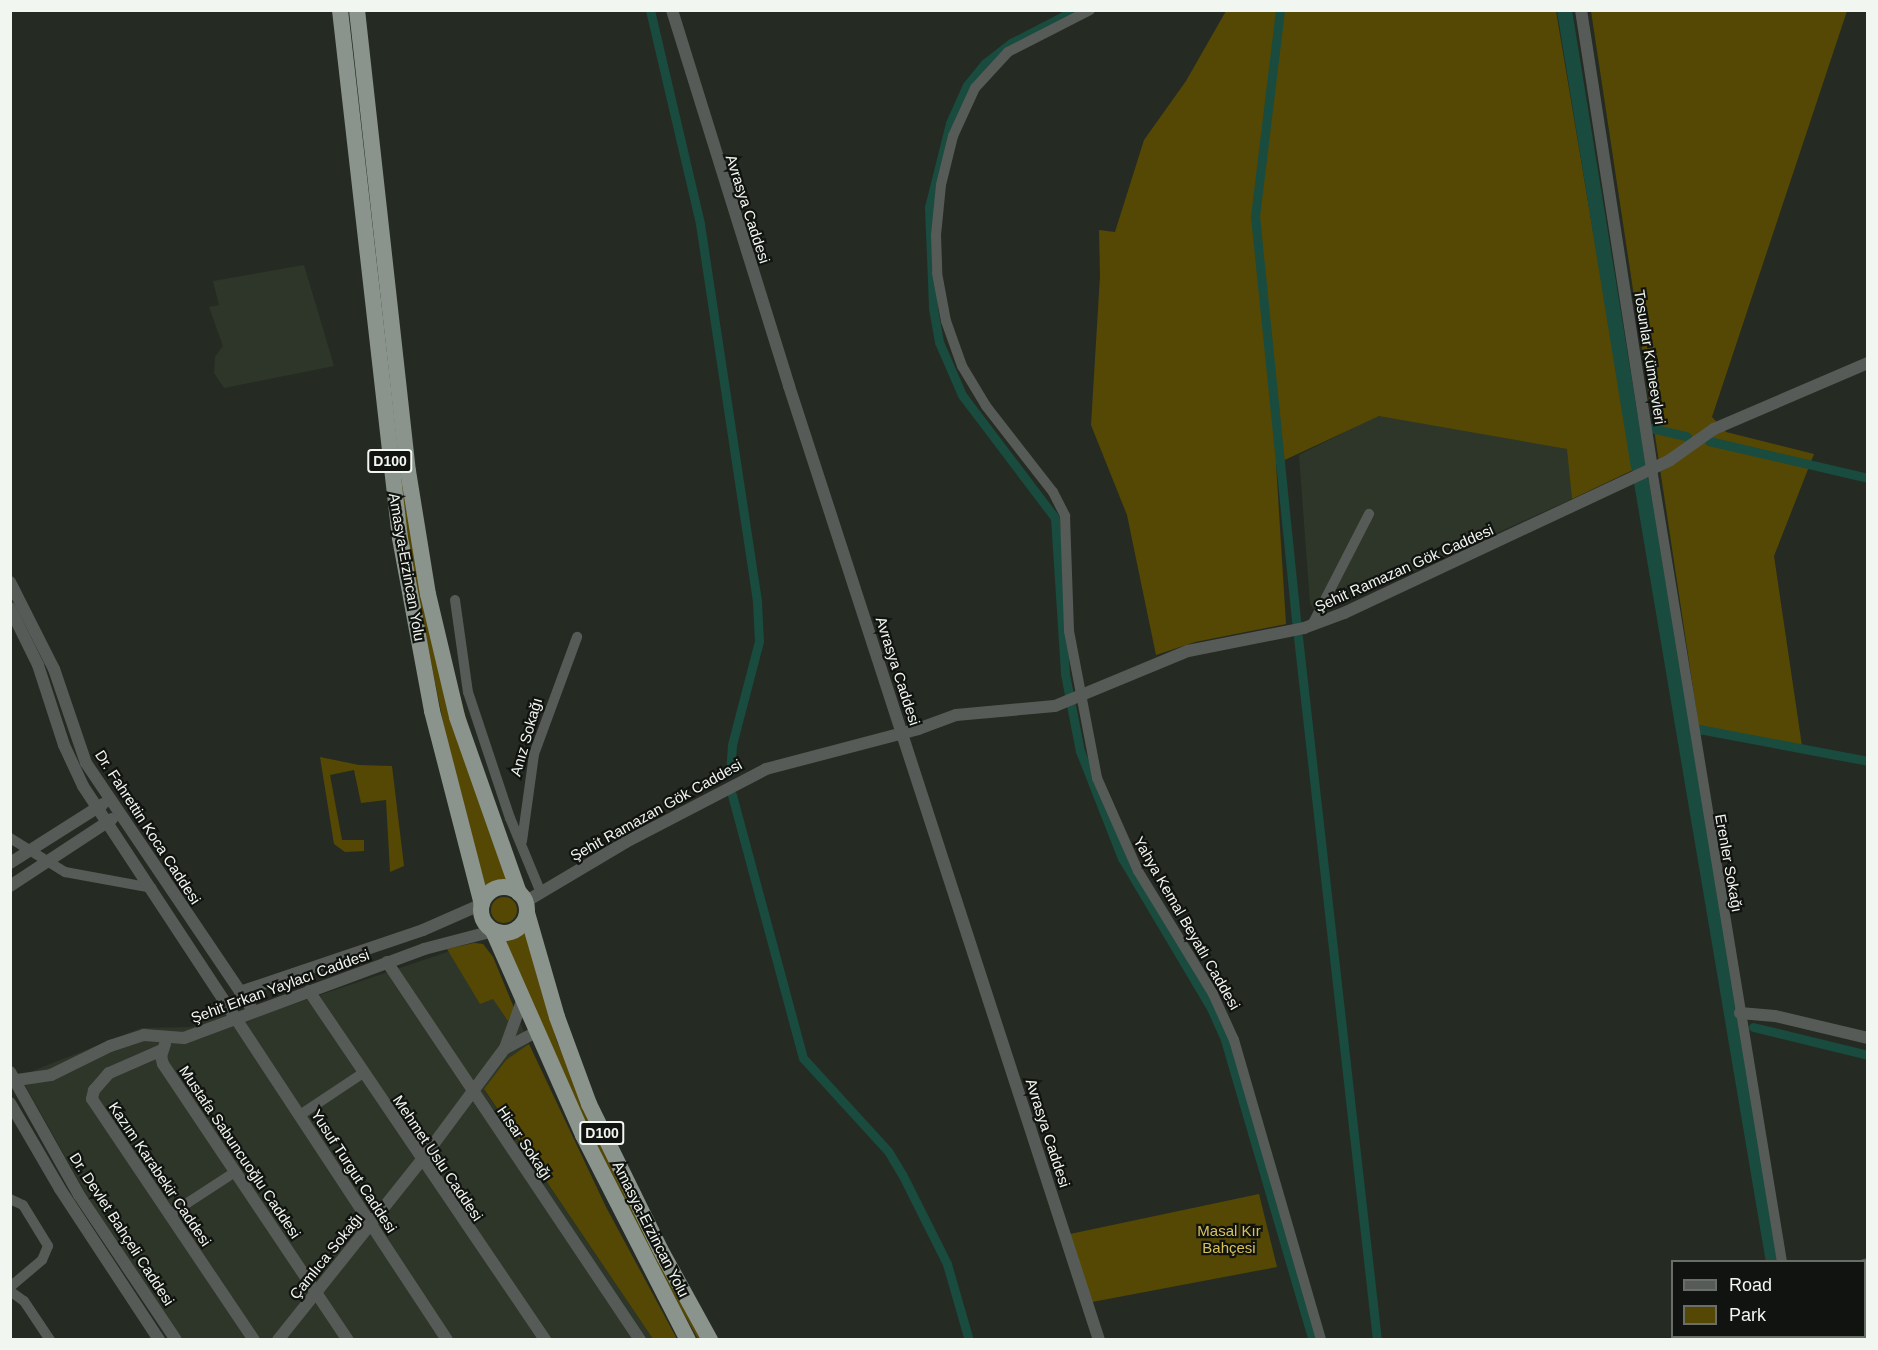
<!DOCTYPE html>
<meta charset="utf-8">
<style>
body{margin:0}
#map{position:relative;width:1878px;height:1350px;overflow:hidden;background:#252b22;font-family:Helvetica,sans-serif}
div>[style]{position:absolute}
.built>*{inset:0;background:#2d3628}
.green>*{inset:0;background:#554804}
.round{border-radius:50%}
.canal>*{height:9px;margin:-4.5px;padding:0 4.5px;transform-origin:4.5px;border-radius:4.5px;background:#194b3f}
.river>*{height:15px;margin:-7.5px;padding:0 7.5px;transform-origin:7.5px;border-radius:7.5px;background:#194b3f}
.minor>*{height:10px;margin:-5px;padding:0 5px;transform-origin:5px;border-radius:5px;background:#565b57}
.tertiary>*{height:12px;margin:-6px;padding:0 6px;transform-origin:6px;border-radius:6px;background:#565b57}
.trunk>*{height:16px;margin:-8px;padding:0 8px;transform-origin:8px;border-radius:8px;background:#8a948d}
.trunk>.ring{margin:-8px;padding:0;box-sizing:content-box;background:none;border:16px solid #8a948d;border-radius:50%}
span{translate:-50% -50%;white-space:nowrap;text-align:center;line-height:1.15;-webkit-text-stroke:4.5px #10130f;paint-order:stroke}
.shield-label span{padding:2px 4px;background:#10130f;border:2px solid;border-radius:4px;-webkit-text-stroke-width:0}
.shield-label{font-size:14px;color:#f2f6f0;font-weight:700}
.street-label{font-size:15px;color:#f2f6f0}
.park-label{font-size:15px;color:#d9c159}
.frame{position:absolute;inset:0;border:12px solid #f2f6f0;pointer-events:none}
.legend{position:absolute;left:1671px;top:1260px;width:195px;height:78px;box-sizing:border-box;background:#10130f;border:2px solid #6a6e69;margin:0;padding:8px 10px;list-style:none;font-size:18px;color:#f2f6f0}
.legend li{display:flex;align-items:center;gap:12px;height:30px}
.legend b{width:30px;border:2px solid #6a6e69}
</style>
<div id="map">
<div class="built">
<i style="clip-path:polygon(304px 265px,334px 366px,224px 388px,214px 373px,215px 357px,223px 346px,209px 307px,219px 305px,213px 281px)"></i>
<i style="clip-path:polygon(1379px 415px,1568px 449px,1572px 499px,1349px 600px,1330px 587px,1314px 609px,1310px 604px,1299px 455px)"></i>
<i style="clip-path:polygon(474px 943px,483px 944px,493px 957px,529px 1044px,506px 1060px,484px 1090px,653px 1339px,182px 1339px,100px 1219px,20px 1076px,141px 1028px,192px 1027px,226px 1010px,255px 1017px)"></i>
</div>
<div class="green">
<i style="clip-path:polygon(1226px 11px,1556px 11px,1633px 470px,1572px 499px,1567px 449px,1379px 416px,1276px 464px,1286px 624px,1195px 642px,1156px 655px,1127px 515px,1091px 425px,1100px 276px,1099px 230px,1115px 232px,1144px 140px,1186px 81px)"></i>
<i style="clip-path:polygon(1591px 11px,1847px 11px,1712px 417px,1726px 432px,1814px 454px,1774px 556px,1802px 746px,1700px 734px)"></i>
<i style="clip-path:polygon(377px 260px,408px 502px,509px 878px,484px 888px,444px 727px,408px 545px)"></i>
<i style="clip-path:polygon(320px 757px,359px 765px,392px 766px,404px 866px,390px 872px,386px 800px,361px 803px,354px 770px,330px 775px,342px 840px,364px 840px,364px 851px,345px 852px,334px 844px)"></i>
<i class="round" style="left:491px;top:897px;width:26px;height:26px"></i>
<i style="clip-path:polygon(525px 930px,557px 1042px,703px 1339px,698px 1339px,681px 1309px,589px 1132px,502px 939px)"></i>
<i style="clip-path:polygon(474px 943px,483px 944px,493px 957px,514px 1008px,508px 1021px,493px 999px,480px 1004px,447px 949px)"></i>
<i style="clip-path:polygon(529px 1044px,606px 1207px,677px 1339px,653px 1339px,484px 1089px,506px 1060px)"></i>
<i style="clip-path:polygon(1259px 1194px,1277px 1267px,1092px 1302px,1070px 1234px)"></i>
</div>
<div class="canal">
<i style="left:650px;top:10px;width:220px;rotate:76.8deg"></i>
<i style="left:700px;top:224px;width:383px;rotate:81.4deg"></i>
<i style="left:757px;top:603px;width:38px;rotate:87deg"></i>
<i style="left:759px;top:641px;width:107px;rotate:104.6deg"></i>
<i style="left:732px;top:745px;width:27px;rotate:94deg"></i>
<i style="left:1075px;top:10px;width:72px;rotate:152.7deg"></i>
<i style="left:1011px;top:43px;width:33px;rotate:142deg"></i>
<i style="left:985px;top:63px;width:28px;rotate:129deg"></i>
<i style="left:967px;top:85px;width:42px;rotate:114.1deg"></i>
<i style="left:950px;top:123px;width:87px;rotate:104deg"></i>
<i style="left:929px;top:207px;width:101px;rotate:87.7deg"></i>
<i style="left:933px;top:308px;width:35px;rotate:80deg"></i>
<i style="left:939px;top:342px;width:58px;rotate:66.5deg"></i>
<i style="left:962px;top:395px;width:154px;rotate:52.9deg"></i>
<i style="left:1055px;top:518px;width:156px;rotate:86.3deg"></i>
<i style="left:1065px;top:674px;width:78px;rotate:79deg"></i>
<i style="left:1080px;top:751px;width:115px;rotate:68.6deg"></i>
<i style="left:1122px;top:858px;width:174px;rotate:59.3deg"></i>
<i style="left:1211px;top:1008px;width:35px;rotate:66deg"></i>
<i style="left:1225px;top:1040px;width:313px;rotate:73.7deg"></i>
<i style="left:1280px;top:10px;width:208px;rotate:96.9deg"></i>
<i style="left:1255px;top:216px;width:408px;rotate:84.2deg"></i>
<i style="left:1651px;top:428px;width:37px;rotate:13deg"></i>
<i style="left:1709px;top:441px;width:163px;rotate:13.1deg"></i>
<i style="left:1298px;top:637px;width:707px;rotate:83.59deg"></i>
<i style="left:1683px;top:726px;width:1px"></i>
<i style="left:1699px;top:729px;width:172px;rotate:10.7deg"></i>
<i style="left:732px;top:795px;width:272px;rotate:74.9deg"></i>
<i style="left:803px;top:1058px;width:126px;rotate:47.6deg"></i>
<i style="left:888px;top:1151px;width:27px;rotate:59deg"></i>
<i style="left:902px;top:1174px;width:101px;rotate:63.4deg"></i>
<i style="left:947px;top:1264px;width:79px;rotate:73.9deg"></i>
<i style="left:1753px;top:1027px;width:118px;rotate:13.7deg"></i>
</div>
<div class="river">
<i style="left:1564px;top:10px;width:461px;rotate:80.8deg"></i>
<i style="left:1641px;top:482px;width:791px;rotate:80.39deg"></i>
<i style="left:1785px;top:1336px;width:4px;rotate:90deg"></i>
</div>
<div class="minor">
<i style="left:1090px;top:10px;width:92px;rotate:152.9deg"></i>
<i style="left:1008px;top:52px;width:49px;rotate:132.5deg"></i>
<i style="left:975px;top:88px;width:53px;rotate:114.6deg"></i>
<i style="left:953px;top:136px;width:50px;rotate:103.8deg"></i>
<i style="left:941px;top:185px;width:50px;rotate:95.7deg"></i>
<i style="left:936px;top:235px;width:38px;rotate:88deg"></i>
<i style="left:937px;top:273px;width:49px;rotate:79.4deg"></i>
<i style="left:946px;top:321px;width:48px;rotate:70.4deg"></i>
<i style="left:962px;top:366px;width:47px;rotate:59deg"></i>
<i style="left:986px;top:406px;width:109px;rotate:52.1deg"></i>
<i style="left:1053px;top:492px;width:27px;rotate:63deg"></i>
<i style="left:1065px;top:516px;width:115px;rotate:88deg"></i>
<i style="left:1069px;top:631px;width:150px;rotate:79.2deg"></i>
<i style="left:1097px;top:778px;width:102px;rotate:66.2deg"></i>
<i style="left:1138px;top:871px;width:144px;rotate:58.6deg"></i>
<i style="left:1213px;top:994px;width:51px;rotate:65.5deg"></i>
<i style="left:1234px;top:1040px;width:312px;rotate:73.8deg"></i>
<i style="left:1652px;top:469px;width:804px;rotate:80.69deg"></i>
<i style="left:455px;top:600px;width:93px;rotate:82deg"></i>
<i style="left:468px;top:692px;width:133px;rotate:71.6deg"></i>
<i style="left:510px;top:818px;width:81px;rotate:67.5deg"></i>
<i style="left:1312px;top:625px;width:125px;rotate:-62.8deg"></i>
<i style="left:10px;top:838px;width:65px;rotate:31.7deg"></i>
<i style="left:65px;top:872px;width:88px;rotate:10.4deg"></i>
<i style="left:522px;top:841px;width:88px;rotate:-82.1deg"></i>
<i style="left:534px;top:754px;width:125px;rotate:-69.8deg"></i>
<i style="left:300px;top:1115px;width:76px;rotate:-33.7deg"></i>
<i style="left:10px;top:1199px;width:14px;rotate:25deg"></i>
<i style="left:23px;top:1205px;width:48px;rotate:58.6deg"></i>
<i style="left:48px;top:1246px;width:15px;rotate:113deg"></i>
<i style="left:42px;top:1260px;width:42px;rotate:139.8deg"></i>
<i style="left:169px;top:1215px;width:79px;rotate:-33.1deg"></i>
<i style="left:1864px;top:1264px;width:4px;rotate:-14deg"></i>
<i style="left:10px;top:1291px;width:17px;rotate:36deg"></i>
<i style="left:24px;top:1301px;width:47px;rotate:56.3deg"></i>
<i style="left:1864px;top:1322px;width:15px;rotate:74deg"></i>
<i style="left:1794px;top:1336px;width:4px;rotate:90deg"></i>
</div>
<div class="tertiary">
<i style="left:672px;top:10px;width:394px;rotate:72.7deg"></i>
<i style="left:789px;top:386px;width:1003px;rotate:72deg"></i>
<i style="left:1581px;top:10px;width:464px;rotate:81.2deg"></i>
<i style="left:10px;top:582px;width:97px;rotate:63.2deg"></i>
<i style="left:54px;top:669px;width:99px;rotate:71.2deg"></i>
<i style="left:86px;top:763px;width:300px;rotate:56deg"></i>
<i style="left:10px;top:608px;width:64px;rotate:63.8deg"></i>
<i style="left:38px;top:665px;width:84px;rotate:72deg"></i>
<i style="left:64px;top:745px;width:45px;rotate:65.1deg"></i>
<i style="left:83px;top:786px;width:663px;rotate:56.69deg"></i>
<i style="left:10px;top:863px;width:110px;rotate:-32.4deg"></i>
<i style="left:10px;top:886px;width:122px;rotate:-33.3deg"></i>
<i style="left:525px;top:902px;width:117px;rotate:-30.7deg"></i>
<i style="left:626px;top:842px;width:158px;rotate:-27.5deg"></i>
<i style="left:766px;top:769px;width:157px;rotate:-14.7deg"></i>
<i style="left:918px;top:729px;width:40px;rotate:-20.2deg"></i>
<i style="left:956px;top:715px;width:99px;rotate:-5.2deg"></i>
<i style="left:1055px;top:706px;width:144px;rotate:-22.5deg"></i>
<i style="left:1188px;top:651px;width:118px;rotate:-11.2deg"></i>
<i style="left:1304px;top:628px;width:43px;rotate:-20.6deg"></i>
<i style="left:1344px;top:613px;width:360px;rotate:-25.1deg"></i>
<i style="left:1670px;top:460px;width:54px;rotate:-35.2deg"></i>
<i style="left:1714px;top:429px;width:168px;rotate:-23.2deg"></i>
<i style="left:387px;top:962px;width:455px;rotate:56.2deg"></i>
<i style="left:309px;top:991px;width:421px;rotate:55.9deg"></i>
<i style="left:240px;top:992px;width:193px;rotate:-18.7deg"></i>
<i style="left:423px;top:930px;width:64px;rotate:-23.8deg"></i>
<i style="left:1740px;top:1013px;width:35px;rotate:5deg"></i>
<i style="left:1775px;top:1016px;width:96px;rotate:13.3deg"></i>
<i style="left:165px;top:1044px;width:13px;rotate:108deg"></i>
<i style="left:161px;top:1056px;width:8px;rotate:76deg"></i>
<i style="left:163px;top:1064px;width:332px;rotate:56.2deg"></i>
<i style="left:506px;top:1048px;width:34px;rotate:-28deg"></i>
<i style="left:162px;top:1050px;width:58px;rotate:156.5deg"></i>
<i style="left:109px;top:1073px;width:23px;rotate:131deg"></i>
<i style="left:94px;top:1090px;width:9px;rotate:103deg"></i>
<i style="left:92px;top:1099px;width:290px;rotate:56.1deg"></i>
<i style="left:10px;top:1072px;width:141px;rotate:60.7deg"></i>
<i style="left:79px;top:1195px;width:174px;rotate:56.2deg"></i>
<i style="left:10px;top:1081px;width:41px;rotate:-8.3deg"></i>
<i style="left:51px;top:1075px;width:66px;rotate:-26.2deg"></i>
<i style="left:110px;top:1046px;width:36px;rotate:-18deg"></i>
<i style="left:144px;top:1035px;width:40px;rotate:4.3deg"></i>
<i style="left:184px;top:1038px;width:256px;rotate:-20.3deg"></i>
<i style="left:424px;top:949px;width:71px;rotate:-14.6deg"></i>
<i style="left:10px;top:1103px;width:99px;rotate:59.8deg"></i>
<i style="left:60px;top:1189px;width:181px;rotate:56.7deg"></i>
<i style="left:278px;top:1340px;width:229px;rotate:-51.4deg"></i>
<i style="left:421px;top:1161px;width:141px;rotate:-53.4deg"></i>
<i style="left:505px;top:1048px;width:50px;rotate:-70.1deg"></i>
</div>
<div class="trunk">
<i style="left:340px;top:10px;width:531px;rotate:83.52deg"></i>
<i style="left:400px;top:538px;width:176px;rotate:79.5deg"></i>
<i style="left:432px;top:711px;width:199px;rotate:75.5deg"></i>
<i style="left:357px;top:10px;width:464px;rotate:83.7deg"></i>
<i style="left:408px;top:471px;width:125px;rotate:80.8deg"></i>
<i style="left:428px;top:594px;width:126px;rotate:76.7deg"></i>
<i style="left:457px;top:717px;width:187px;rotate:70.6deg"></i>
<i class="ring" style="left:481px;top:887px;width:30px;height:30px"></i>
<i style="left:527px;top:913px;width:108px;rotate:73.9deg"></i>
<i style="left:557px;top:1017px;width:93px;rotate:69.8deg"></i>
<i style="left:589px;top:1104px;width:161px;rotate:63.9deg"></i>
<i style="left:660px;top:1249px;width:104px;rotate:61.2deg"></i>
<i style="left:493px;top:931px;width:223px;rotate:66.2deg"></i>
<i style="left:583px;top:1135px;width:230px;rotate:62.9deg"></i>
</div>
<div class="shield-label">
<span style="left:390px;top:461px">D100</span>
<span style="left:602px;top:1133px">D100</span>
</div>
<div class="street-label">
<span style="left:748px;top:209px;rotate:72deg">Avrasya Caddesi</span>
<span style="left:1650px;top:357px;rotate:81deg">Tosunlar Kümeevleri</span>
<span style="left:407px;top:567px;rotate:80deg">Amasya-Erzincan Yolu</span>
<span style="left:1404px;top:568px;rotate:-24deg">Şehit Ramazan Gök Caddesi</span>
<span style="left:898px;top:671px;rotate:72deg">Avrasya Caddesi</span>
<span style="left:526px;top:737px;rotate:-74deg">Anız Sokağı</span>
<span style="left:656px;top:810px;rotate:-29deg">Şehit Ramazan Gök Caddesi</span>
<span style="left:148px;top:827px;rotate:57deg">Dr. Fahrettin Koca Caddesi</span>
<span style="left:1729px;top:863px;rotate:80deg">Erenler Sokağı</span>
<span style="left:1187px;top:923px;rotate:60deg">Yahya Kemal Beyatlı Caddesi</span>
<span style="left:280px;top:986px;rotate:-20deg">Şehit Erkan Yaylacı Caddesi</span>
<span style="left:1048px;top:1133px;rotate:72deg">Avrasya Caddesi</span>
<span style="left:525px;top:1143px;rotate:56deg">Hisar Sokağı</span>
<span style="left:240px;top:1152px;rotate:56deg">Mustafa Sabuncuoğlu Caddesi</span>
<span style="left:438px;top:1158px;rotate:56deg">Mehmet Uslu Caddesi</span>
<span style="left:354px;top:1171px;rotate:57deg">Yusuf Turgut Caddesi</span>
<span style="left:160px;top:1174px;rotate:56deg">Kazım Karabekir Caddesi</span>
<span style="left:122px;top:1229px;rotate:57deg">Dr. Devlet Bahçeli Caddesi</span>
<span style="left:651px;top:1229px;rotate:63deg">Amasya-Erzincan Yolu</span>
<span style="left:326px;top:1256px;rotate:-51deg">Çamlıca Sokağı</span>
</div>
<div class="park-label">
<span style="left:1229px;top:1239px">Masal Kır<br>Bahçesi</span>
</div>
<div class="frame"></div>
<ul class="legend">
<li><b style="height:8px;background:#565b57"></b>Road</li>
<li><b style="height:16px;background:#554804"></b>Park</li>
</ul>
</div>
